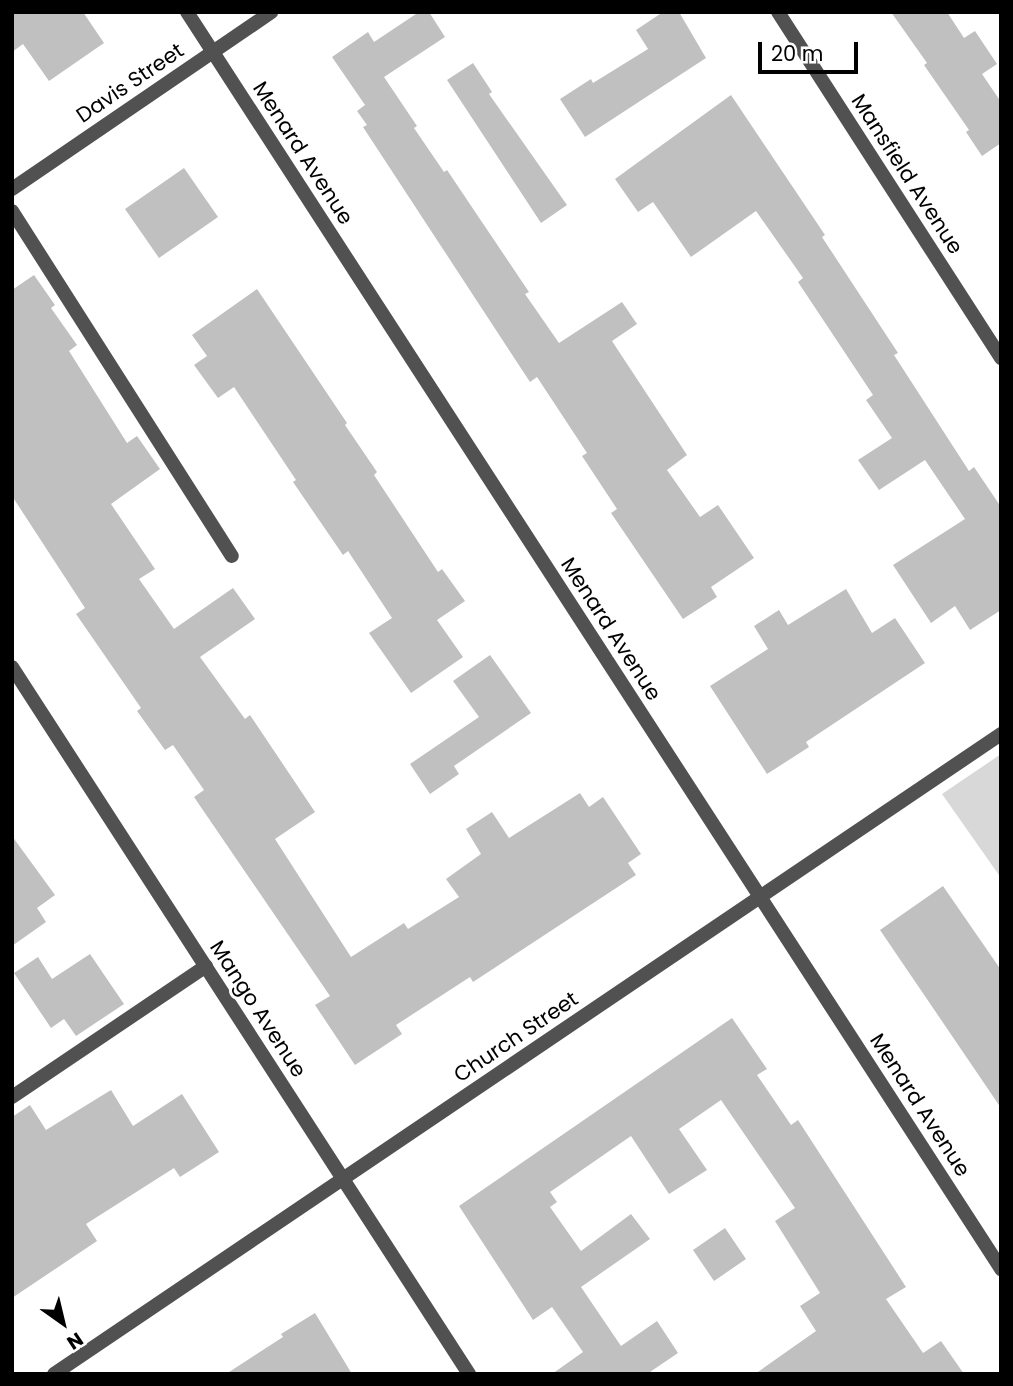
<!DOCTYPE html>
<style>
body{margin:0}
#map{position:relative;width:1013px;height:1386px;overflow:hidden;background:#fff;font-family:Poppins,sans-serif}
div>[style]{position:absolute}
.green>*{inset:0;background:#d8d8d8}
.building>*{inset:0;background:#c0c0c0}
.service>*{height:14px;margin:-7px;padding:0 7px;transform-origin:7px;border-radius:7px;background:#515151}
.minor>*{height:14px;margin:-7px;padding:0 7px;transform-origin:7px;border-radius:7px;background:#515151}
.tertiary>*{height:14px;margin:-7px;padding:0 7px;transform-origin:7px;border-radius:7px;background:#515151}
span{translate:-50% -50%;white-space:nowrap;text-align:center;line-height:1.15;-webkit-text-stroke:6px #fff;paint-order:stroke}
.street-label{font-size:21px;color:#000}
.frame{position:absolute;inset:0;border:14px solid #000;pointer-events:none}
.north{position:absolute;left:28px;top:1288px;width:70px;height:70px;-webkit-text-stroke:5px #fff;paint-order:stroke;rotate:146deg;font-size:19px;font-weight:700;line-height:28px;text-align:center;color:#000}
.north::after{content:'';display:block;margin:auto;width:24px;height:32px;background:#000;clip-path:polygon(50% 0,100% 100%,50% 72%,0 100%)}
.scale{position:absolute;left:758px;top:42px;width:100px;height:32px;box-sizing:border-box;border:4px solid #000;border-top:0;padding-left:9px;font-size:21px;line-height:24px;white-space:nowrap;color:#000;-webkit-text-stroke:5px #fff;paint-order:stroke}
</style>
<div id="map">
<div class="green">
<i style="clip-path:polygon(1001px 754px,1001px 878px,942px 794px)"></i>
</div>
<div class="building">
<i style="clip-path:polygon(12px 12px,83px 12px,104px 43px,49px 81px,23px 44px,12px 52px)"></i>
<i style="clip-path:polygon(419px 12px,429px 12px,445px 37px,384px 77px,417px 126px,414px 128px,444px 172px,447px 170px,529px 292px,525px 294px,559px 343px,622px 302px,637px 324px,612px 341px,687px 455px,667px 470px,700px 517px,718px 505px,754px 558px,711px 587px,717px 597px,683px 619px,611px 513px,617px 509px,582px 456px,587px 453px,537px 377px,530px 382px,363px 127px,367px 125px,357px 111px,365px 105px,332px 57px,368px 32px,374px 42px)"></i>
<i style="clip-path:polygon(663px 12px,679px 12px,706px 58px,585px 137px,560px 99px,591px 79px,593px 83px,648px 49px,636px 30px)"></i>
<i style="clip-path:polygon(891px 12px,947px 12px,964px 38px,975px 31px,997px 64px,982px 74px,1001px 102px,1001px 143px,982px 156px,966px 132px,969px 130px,924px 65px,927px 63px)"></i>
<i style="clip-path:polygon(473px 63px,492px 92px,489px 94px,567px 205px,541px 223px,447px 80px)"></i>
<i style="clip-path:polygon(731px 95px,825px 235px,822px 237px,898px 353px,894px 355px,969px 471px,974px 467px,1001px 507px,1001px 610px,970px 630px,955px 606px,931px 623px,893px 565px,965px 519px,925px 460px,879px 490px,858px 460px,892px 438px,866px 400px,873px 395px,798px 282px,803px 278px,756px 211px,691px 257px,653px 202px,638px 212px,615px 179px)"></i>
<i style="clip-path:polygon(184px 168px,218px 217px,159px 258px,125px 209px)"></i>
<i style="clip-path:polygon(34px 275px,55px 305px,51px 308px,77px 345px,69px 351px,127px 443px,137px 436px,160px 469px,111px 504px,155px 569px,139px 579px,174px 629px,233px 588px,255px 619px,200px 657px,245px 719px,250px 715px,315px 812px,275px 839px,351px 957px,404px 923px,408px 929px,459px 897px,446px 879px,481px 854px,466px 829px,492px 812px,509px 838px,580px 793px,589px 807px,603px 797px,641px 854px,628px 863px,636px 875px,473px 982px,470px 977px,396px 1025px,402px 1034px,355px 1065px,315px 1005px,330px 996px,194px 797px,204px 790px,173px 745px,165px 750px,137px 711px,141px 708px,76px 614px,85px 608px,12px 496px,12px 290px)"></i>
<i style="clip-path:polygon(257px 289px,347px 423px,345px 425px,377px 472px,374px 475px,438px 572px,442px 569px,465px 601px,437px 620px,463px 657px,411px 693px,369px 633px,392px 618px,348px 551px,343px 555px,293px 482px,296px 480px,234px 387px,218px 398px,194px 365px,207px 356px,192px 335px)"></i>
<i style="clip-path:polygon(846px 589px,872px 633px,895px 618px,925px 663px,806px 742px,809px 747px,767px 774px,710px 686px,768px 649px,754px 626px,779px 610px,788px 625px)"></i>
<i style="clip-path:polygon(490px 655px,531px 713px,454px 766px,459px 774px,430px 794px,410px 764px,479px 717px,453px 681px)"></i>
<i style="clip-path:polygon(12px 836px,55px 895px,37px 908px,46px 922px,12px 946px)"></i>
<i style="clip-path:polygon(943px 886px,1001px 970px,1001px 1108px,880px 930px)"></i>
<i style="clip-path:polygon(90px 954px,124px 1004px,76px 1036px,64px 1019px,51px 1028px,14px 973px,38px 957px,52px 979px)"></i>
<i style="clip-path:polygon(732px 1018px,767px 1069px,757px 1075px,791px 1125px,798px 1120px,906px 1287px,886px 1299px,923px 1353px,941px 1341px,964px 1374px,755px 1374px,816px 1331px,800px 1306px,820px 1293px,775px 1221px,795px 1208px,721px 1100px,679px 1129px,707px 1170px,669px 1194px,631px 1136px,550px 1192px,557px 1202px,550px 1207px,581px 1251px,631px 1214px,650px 1239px,581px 1287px,621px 1346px,657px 1321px,678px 1353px,647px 1374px,552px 1374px,583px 1352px,552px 1307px,533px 1320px,459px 1206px)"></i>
<i style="clip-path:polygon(111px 1090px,133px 1126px,182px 1094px,219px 1152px,180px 1177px,174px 1168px,86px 1224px,97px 1241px,12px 1298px,12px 1117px,30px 1105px,46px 1130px)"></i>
<i style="clip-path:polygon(725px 1228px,746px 1259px,714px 1281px,693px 1250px)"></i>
<i style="clip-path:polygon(315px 1313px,352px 1374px,226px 1374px,283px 1337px,281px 1334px)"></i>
</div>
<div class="service">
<i style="left:12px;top:211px;width:409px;rotate:57.5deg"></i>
<i style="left:12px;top:1097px;width:234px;rotate:-34deg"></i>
</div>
<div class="minor">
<i style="left:187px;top:12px;width:1498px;rotate:57.07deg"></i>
<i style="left:778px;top:12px;width:412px;rotate:57.2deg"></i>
<i style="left:12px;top:189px;width:314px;rotate:-34.3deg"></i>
<i style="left:12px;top:667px;width:842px;rotate:57.12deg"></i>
</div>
<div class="tertiary">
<i style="left:54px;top:1374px;width:1143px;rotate:-34.05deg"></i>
</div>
<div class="street-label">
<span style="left:130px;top:83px;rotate:-34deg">Davis Street</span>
<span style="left:303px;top:153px;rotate:57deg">Menard Avenue</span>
<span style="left:907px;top:174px;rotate:57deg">Mansfield Avenue</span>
<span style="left:611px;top:629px;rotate:57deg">Menard Avenue</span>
<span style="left:258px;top:1009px;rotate:57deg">Mango Avenue</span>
<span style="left:516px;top:1037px;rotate:-34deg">Church Street</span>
<span style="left:920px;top:1105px;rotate:57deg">Menard Avenue</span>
</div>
<div class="frame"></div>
<div class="north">N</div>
<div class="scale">20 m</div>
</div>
